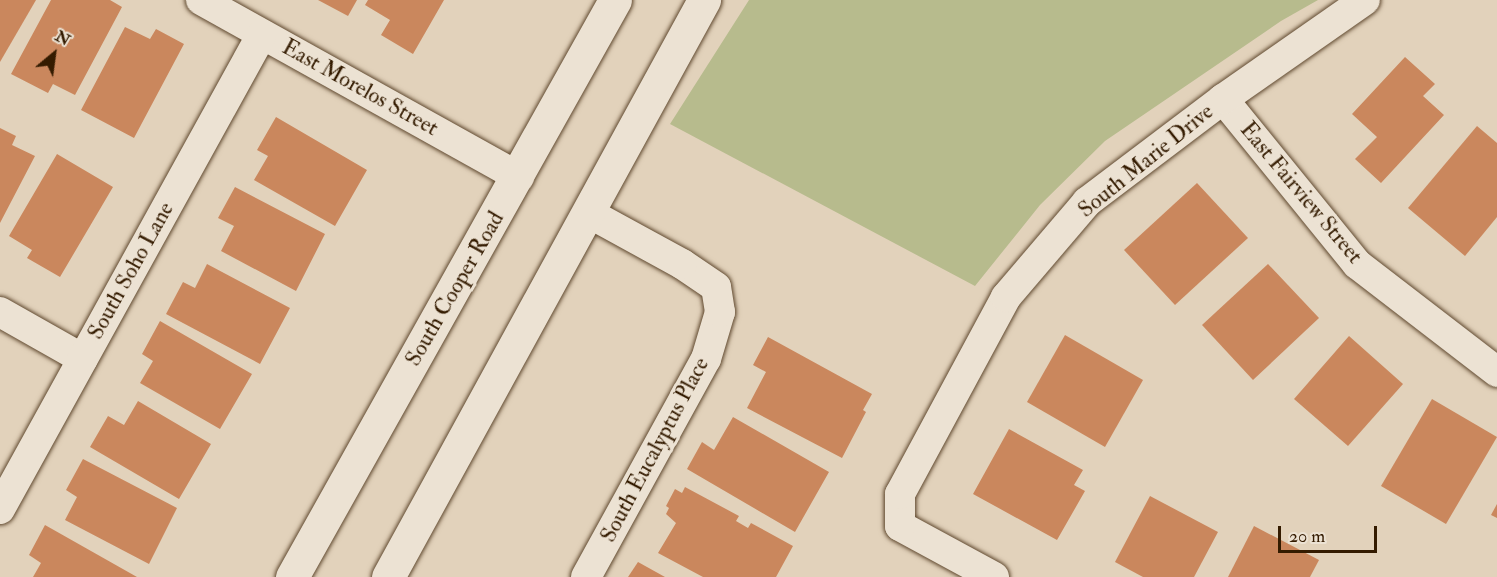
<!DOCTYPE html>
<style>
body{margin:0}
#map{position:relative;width:1497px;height:577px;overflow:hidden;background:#e2d2bb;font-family:"IM FELL Double Pica",serif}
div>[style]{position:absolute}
.green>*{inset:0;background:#b7bb8d}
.building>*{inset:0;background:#ca875d}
.roads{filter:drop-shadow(0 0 2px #60492f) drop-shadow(0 0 2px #60492f)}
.minor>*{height:30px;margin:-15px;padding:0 15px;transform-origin:15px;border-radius:15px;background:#ece2d3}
.secondary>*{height:33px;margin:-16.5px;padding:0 16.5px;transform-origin:16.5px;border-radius:16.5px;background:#ece2d3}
span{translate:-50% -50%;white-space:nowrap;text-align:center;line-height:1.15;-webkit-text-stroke:6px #ece2d3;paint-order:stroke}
.street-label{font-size:22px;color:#341b00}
.north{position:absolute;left:24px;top:24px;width:60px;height:60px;-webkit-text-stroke:4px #ece2d3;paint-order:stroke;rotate:29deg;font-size:16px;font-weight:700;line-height:24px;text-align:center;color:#341b00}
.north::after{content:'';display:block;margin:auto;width:21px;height:27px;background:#341b00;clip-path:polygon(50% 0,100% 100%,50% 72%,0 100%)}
.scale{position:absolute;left:1278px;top:526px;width:99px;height:27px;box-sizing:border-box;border:3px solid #341b00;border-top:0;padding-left:8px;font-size:18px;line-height:21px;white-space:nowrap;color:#341b00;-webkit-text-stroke:4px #ece2d3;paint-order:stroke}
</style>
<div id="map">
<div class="green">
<i style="clip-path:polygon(749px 0,1318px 0,1281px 21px,1105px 141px,1040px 205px,975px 286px,670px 124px)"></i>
</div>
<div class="building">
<i style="clip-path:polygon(0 0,36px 0,0 62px)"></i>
<i style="clip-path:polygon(51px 0,110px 0,122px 7px,75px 95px,53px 84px,48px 93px,11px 74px)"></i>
<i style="clip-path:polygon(318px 0,357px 0,348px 16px)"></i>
<i style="clip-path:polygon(368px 0,444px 0,413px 54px,381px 35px,390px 20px,365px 5px)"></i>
<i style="clip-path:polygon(125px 27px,150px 39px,156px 29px,184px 44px,134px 138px,81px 110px)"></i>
<i style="clip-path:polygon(1405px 57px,1435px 84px,1423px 96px,1444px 115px,1381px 183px,1355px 159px,1377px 137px,1352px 114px)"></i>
<i style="clip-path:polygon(276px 117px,367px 170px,335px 226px,254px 180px,268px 156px,257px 150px)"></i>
<i style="clip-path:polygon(1477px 126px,1497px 143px,1497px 217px,1465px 256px,1408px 208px)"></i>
<i style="clip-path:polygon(0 128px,16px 136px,12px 145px,35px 156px,0 223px)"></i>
<i style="clip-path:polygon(57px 154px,113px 187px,60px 277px,27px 258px,32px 250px,9px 236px)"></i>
<i style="clip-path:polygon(1197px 183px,1248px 238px,1175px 305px,1124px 250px)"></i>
<i style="clip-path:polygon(235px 187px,325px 234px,296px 291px,221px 251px,234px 226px,218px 218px)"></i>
<i style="clip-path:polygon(207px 264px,290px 308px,260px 364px,166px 314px,183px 282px,195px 288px)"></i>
<i style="clip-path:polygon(1268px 264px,1319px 318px,1253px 380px,1202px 325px)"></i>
<i style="clip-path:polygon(160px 321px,252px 374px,220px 429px,140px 383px,153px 361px,142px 354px)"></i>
<i style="clip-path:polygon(1065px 335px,1143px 380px,1105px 447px,1027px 402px)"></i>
<i style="clip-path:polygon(1349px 336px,1403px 384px,1348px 446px,1294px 399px)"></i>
<i style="clip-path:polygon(768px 337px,872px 394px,863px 410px,866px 412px,842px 458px,747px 408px,766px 372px,753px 365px)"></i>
<i style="clip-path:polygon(1432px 399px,1497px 437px,1446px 524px,1381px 486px)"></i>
<i style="clip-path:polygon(138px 401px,211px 444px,179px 499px,90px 447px,108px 416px,124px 425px)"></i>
<i style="clip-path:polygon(733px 417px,829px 472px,795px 532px,687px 469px,702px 442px,714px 450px)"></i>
<i style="clip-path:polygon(1009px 429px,1083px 470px,1074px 485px,1085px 491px,1057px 540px,973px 494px)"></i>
<i style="clip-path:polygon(83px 459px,177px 508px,149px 564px,65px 520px,77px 497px,66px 490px)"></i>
<i style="clip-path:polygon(685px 487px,739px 516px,736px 521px,748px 528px,751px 523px,793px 546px,776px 577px,703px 577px,658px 553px,676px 523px,666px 514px,669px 508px,666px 506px,675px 489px,682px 493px)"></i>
<i style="clip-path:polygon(1150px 496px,1218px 532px,1194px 577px,1143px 577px,1115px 562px)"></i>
<i style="clip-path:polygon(1497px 504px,1497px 518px,1491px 515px)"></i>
<i style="clip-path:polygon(45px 525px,137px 577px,33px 577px,41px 563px,29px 555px)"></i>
<i style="clip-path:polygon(1254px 526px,1319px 560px,1310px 577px,1228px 577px)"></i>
<i style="clip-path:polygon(638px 562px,665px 577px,628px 577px)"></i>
</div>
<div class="roads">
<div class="minor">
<i style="left:201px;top:0;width:364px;rotate:29.1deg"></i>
<i style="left:1223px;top:99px;width:213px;rotate:50.9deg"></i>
<i style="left:1357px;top:264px;width:177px;rotate:37.6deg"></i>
<i style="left:0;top:312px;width:95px;rotate:29.5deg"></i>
<i style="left:0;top:509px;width:542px;rotate:-61.12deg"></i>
<i style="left:586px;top:577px;width:249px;rotate:-61.2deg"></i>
<i style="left:706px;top:359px;width:49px;rotate:-73.4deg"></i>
<i style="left:720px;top:312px;width:25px;rotate:-99deg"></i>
<i style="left:716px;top:287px;width:41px;rotate:-145.9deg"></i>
<i style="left:682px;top:264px;width:106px;rotate:-151.3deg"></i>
<i style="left:994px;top:577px;width:107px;rotate:-151.5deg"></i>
<i style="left:900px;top:526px;width:32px;rotate:-90deg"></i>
<i style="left:900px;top:494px;width:224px;rotate:-61.7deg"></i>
<i style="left:1006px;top:297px;width:125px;rotate:-49.5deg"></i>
<i style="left:1087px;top:202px;width:171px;rotate:-37.1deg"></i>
<i style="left:1223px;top:99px;width:173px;rotate:-34.9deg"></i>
</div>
<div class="secondary">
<i style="left:292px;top:577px;width:661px;rotate:-60.76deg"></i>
<i style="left:388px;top:577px;width:658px;rotate:-61.29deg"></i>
</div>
</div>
<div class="street-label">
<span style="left:360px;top:88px;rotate:29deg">East Morelos Street</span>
<span style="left:1146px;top:161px;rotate:-39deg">South Marie Drive</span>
<span style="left:1301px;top:193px;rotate:50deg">East Fairview Street</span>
<span style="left:131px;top:271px;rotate:-61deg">South Soho Lane</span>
<span style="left:455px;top:289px;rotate:-60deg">South Cooper Road</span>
<span style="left:655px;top:450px;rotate:-62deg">South Eucalyptus Place</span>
</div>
<div class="north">N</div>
<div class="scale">20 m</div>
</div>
